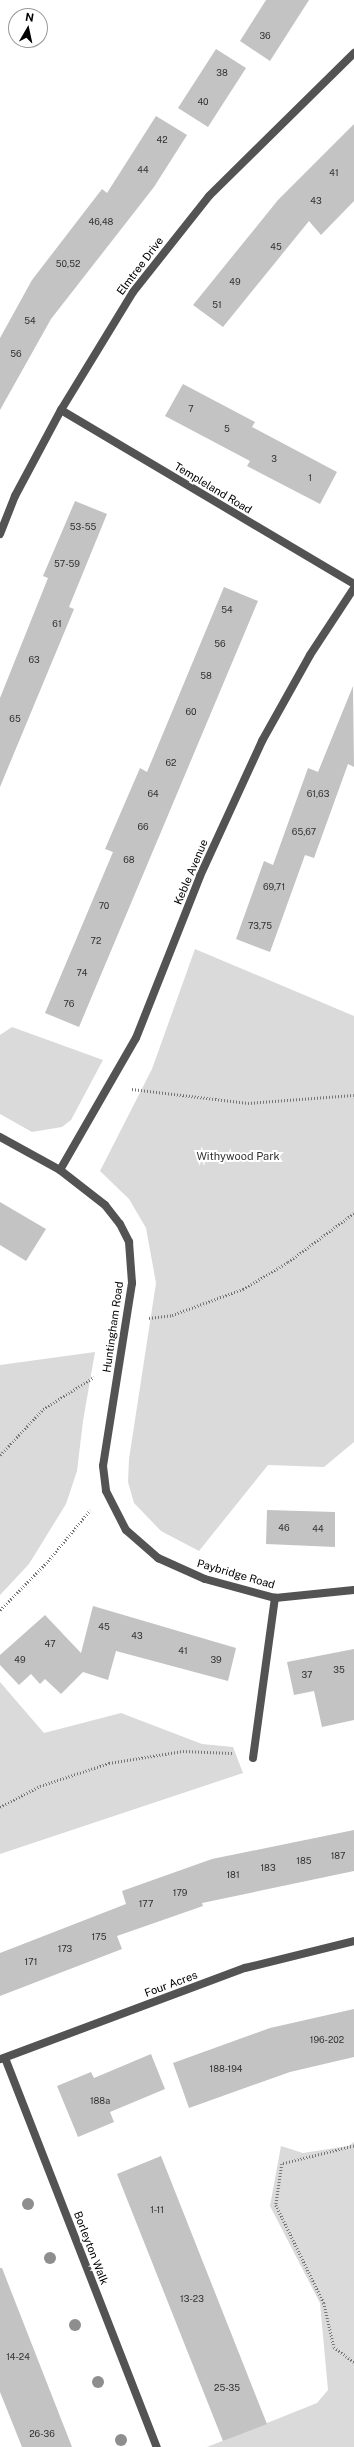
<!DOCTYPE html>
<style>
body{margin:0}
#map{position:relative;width:354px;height:2447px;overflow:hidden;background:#fff;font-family:"Public Sans",sans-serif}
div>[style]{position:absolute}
.green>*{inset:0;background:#dadada}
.building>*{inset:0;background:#c3c3c3}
.path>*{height:2.5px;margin-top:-1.25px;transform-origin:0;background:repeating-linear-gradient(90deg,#757575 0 1px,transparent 0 3px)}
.lane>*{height:8px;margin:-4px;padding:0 4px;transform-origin:4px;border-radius:4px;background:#535353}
.street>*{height:8px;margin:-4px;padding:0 4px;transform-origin:4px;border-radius:4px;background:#535353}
.trees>*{width:12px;height:12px;margin:-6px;border-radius:50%;background:#8e8e8e}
span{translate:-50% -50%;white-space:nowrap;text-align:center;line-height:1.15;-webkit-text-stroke:4px #fff;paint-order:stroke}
.number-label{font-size:9px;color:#313131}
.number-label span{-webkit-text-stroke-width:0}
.street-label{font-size:11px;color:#000}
.park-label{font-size:11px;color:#313131}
.north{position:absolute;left:8px;top:8px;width:40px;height:40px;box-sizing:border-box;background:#fff;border:1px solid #999;border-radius:50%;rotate:9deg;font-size:11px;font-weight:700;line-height:16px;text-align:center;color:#000}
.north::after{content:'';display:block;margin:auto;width:14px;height:18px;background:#000;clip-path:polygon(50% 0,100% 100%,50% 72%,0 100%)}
</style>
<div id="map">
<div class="green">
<i style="clip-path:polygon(195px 949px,354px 1016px,354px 1442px,324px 1467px,268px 1465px,199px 1551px,161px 1531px,134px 1503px,128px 1482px,129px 1459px,156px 1283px,146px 1228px,129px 1199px,100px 1171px,152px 1069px)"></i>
<i style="clip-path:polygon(12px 1027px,103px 1060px,71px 1120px,62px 1127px,32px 1132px,0 1114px,0 1035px)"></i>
<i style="clip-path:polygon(95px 1352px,83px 1421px,77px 1471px,66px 1504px,29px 1564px,0 1595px,0 1365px)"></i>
<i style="clip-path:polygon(0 1682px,44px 1733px,121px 1713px,202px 1744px,233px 1747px,243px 1773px,0 1854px)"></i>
<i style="clip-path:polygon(354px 2142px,354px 2447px,207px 2447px,317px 2403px,328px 2390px,320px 2303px,270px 2206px,281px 2146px,303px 2153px,348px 2146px)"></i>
</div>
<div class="building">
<i style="clip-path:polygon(266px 0,309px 0,270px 61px,240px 41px)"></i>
<i style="clip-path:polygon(216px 49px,246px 68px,208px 127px,178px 108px)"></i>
<i style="clip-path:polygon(156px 116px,187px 135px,154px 187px,51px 319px,0 410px,0 338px,32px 280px,102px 189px,107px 193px)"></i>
<i style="clip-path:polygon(354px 124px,354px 201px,321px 235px,309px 221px,223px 327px,193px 305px,278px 200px)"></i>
<i style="clip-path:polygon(183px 384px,255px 422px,252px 427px,337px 472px,320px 504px,247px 466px,250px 461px,165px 416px)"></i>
<i style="clip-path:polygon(75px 501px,107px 514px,69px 607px,74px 609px,0 787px,0 698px,48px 578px,43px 576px)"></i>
<i style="clip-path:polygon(224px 587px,258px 601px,79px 1027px,45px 1013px,113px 852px,105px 849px,140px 768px,147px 772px)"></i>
<i style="clip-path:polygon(353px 686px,354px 767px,348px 764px,314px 858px,305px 855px,270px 952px,236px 939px,264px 861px,273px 865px,308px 768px,318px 772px)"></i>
<i style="clip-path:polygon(0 1202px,46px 1229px,26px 1261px,0 1245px)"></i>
<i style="clip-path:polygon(267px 1510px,335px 1512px,335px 1547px,266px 1544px)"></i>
<i style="clip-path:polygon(93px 1606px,236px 1648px,228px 1681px,116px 1651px,108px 1680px,83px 1672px,61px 1694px,45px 1679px,40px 1684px,31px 1674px,19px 1685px,0 1665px,0 1655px,45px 1615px,81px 1653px)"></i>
<i style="clip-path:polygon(354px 1649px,354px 1720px,322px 1727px,314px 1691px,294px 1695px,287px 1662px)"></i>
<i style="clip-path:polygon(354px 1830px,354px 1871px,202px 1903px,203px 1906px,117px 1936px,122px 1949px,0 1996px,0 1953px,126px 1904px,122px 1891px,212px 1859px)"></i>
<i style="clip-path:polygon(354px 2009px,354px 2057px,290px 2072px,189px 2108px,173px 2063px,270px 2028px)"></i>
<i style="clip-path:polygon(151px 2054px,165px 2089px,110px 2112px,114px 2122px,78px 2137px,57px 2086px,91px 2072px,94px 2078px)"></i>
<i style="clip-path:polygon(161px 2156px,267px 2424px,223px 2441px,117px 2174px)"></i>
<i style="clip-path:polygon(0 2268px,2px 2268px,72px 2447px,22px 2447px,0 2392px)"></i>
</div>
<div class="path">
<i style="left:132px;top:1089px;width:117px;rotate:6.9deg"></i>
<i style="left:248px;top:1103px;width:106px;rotate:-4.3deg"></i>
<i style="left:149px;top:1318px;width:23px;rotate:-7deg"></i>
<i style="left:172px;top:1315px;width:76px;rotate:-20.1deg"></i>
<i style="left:243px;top:1289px;width:52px;rotate:-31deg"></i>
<i style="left:288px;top:1262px;width:82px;rotate:-36.6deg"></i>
<i style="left:0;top:1455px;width:63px;rotate:-46.9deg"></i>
<i style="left:43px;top:1409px;width:60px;rotate:-32.1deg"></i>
<i style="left:0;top:1610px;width:69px;rotate:-45.6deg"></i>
<i style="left:48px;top:1561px;width:66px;rotate:-50.5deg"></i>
<i style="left:0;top:1807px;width:45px;rotate:-27.7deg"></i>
<i style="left:40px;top:1786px;width:73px;rotate:-18.4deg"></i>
<i style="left:109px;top:1763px;width:75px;rotate:-9.2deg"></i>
<i style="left:183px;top:1751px;width:49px;rotate:2.3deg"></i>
<i style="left:354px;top:2146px;width:74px;rotate:166deg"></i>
<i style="left:282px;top:2164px;width:41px;rotate:98.3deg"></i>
<i style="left:276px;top:2205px;width:109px;rotate:63.9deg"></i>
<i style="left:324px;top:2303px;width:45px;rotate:77.2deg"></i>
<i style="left:334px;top:2347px;width:25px;rotate:37deg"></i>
</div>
<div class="lane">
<i style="left:253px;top:1758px;width:162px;rotate:-82.2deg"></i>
</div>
<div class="street">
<i style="left:61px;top:410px;width:341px;rotate:30.7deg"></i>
<i style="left:0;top:534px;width:41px;rotate:-68.5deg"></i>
<i style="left:15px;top:496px;width:98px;rotate:-61.9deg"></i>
<i style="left:61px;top:410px;width:138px;rotate:-58.6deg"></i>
<i style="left:133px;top:292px;width:122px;rotate:-51.6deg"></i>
<i style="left:209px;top:196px;width:204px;rotate:-44.6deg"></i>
<i style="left:0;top:1137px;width:68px;rotate:28.8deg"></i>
<i style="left:60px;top:1170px;width:57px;rotate:37.9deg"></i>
<i style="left:105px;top:1205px;width:24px;rotate:52deg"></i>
<i style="left:120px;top:1224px;width:20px;rotate:63deg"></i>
<i style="left:129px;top:1242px;width:41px;rotate:85.8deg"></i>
<i style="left:132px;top:1283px;width:185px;rotate:99deg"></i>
<i style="left:103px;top:1466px;width:25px;rotate:83deg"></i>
<i style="left:106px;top:1491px;width:44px;rotate:62.9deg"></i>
<i style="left:126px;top:1530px;width:43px;rotate:41.2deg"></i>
<i style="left:158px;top:1558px;width:51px;rotate:24.1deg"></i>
<i style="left:205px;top:1579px;width:73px;rotate:15.2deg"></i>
<i style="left:275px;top:1598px;width:79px;rotate:-5.8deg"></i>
<i style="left:60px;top:1170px;width:152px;rotate:-60.1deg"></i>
<i style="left:136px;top:1038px;width:174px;rotate:-68.4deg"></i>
<i style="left:200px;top:876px;width:149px;rotate:-65.3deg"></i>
<i style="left:262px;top:741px;width:98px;rotate:-60.8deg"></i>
<i style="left:310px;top:655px;width:80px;rotate:-56.7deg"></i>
<i style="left:5px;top:2058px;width:418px;rotate:68.7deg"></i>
<i style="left:1px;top:2059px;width:260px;rotate:-20.5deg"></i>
<i style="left:245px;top:1968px;width:112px;rotate:-13.9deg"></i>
</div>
<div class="trees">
<i style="left:28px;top:2204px"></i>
<i style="left:50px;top:2258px"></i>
<i style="left:75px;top:2325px"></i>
<i style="left:98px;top:2382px"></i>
<i style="left:121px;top:2440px"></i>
</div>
<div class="number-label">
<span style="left:265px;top:36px">36</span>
<span style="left:222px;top:73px">38</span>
<span style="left:203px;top:102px">40</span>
<span style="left:162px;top:140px">42</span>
<span style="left:143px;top:170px">44</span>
<span style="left:334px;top:173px">41</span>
<span style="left:316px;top:201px">43</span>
<span style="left:101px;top:222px">46,48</span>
<span style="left:276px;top:247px">45</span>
<span style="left:68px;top:264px">50,52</span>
<span style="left:235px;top:282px">49</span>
<span style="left:217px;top:305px">51</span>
<span style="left:30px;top:321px">54</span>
<span style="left:16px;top:354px">56</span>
<span style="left:191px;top:409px">7</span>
<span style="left:227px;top:429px">5</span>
<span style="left:274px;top:459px">3</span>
<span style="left:310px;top:478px">1</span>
<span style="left:83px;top:527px">53-55</span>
<span style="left:67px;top:564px">57-59</span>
<span style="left:227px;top:610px">54</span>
<span style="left:57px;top:624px">61</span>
<span style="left:220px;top:644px">56</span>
<span style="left:34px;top:660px">63</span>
<span style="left:206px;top:676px">58</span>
<span style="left:191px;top:712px">60</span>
<span style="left:15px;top:719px">65</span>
<span style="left:171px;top:763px">62</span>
<span style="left:153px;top:794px">64</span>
<span style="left:318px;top:794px">61,63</span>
<span style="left:143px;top:827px">66</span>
<span style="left:304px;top:832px">65,67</span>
<span style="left:129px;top:860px">68</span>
<span style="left:274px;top:887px">69,71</span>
<span style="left:104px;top:906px">70</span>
<span style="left:260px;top:926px">73,75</span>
<span style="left:96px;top:941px">72</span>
<span style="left:82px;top:973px">74</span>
<span style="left:69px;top:1004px">76</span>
<span style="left:284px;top:1528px">46</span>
<span style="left:318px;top:1529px">44</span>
<span style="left:104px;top:1627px">45</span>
<span style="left:137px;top:1636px">43</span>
<span style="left:50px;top:1644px">47</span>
<span style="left:183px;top:1651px">41</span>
<span style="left:20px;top:1660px">49</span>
<span style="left:216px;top:1660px">39</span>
<span style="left:339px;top:1670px">35</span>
<span style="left:307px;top:1675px">37</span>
<span style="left:338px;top:1856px">187</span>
<span style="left:304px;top:1861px">185</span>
<span style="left:268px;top:1868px">183</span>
<span style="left:233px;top:1875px">181</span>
<span style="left:180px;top:1893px">179</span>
<span style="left:146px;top:1904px">177</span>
<span style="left:99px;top:1937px">175</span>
<span style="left:65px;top:1949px">173</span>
<span style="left:31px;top:1962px">171</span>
<span style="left:327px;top:2040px">196-202</span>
<span style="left:226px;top:2069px">188-194</span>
<span style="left:100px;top:2101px">188a</span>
<span style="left:157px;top:2210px">1-11</span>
<span style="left:192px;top:2299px">13-23</span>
<span style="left:18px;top:2357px">14-24</span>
<span style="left:227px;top:2388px">25-35</span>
<span style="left:42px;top:2434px">26-36</span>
</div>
<div class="street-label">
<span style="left:140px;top:266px;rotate:-53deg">Elmtree Drive</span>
<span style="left:213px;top:488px;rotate:31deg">Templeland Road</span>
<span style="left:191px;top:872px;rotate:-67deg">Keble Avenue</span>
<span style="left:113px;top:1327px;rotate:-82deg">Huntingham Road</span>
<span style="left:236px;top:1574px;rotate:16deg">Paybridge Road</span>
<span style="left:171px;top:1984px;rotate:-20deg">Four Acres</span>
<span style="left:91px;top:2248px;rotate:69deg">Borleyton Walk</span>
</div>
<div class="park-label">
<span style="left:238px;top:1156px">Withywood Park</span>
</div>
<div class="north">N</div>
</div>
